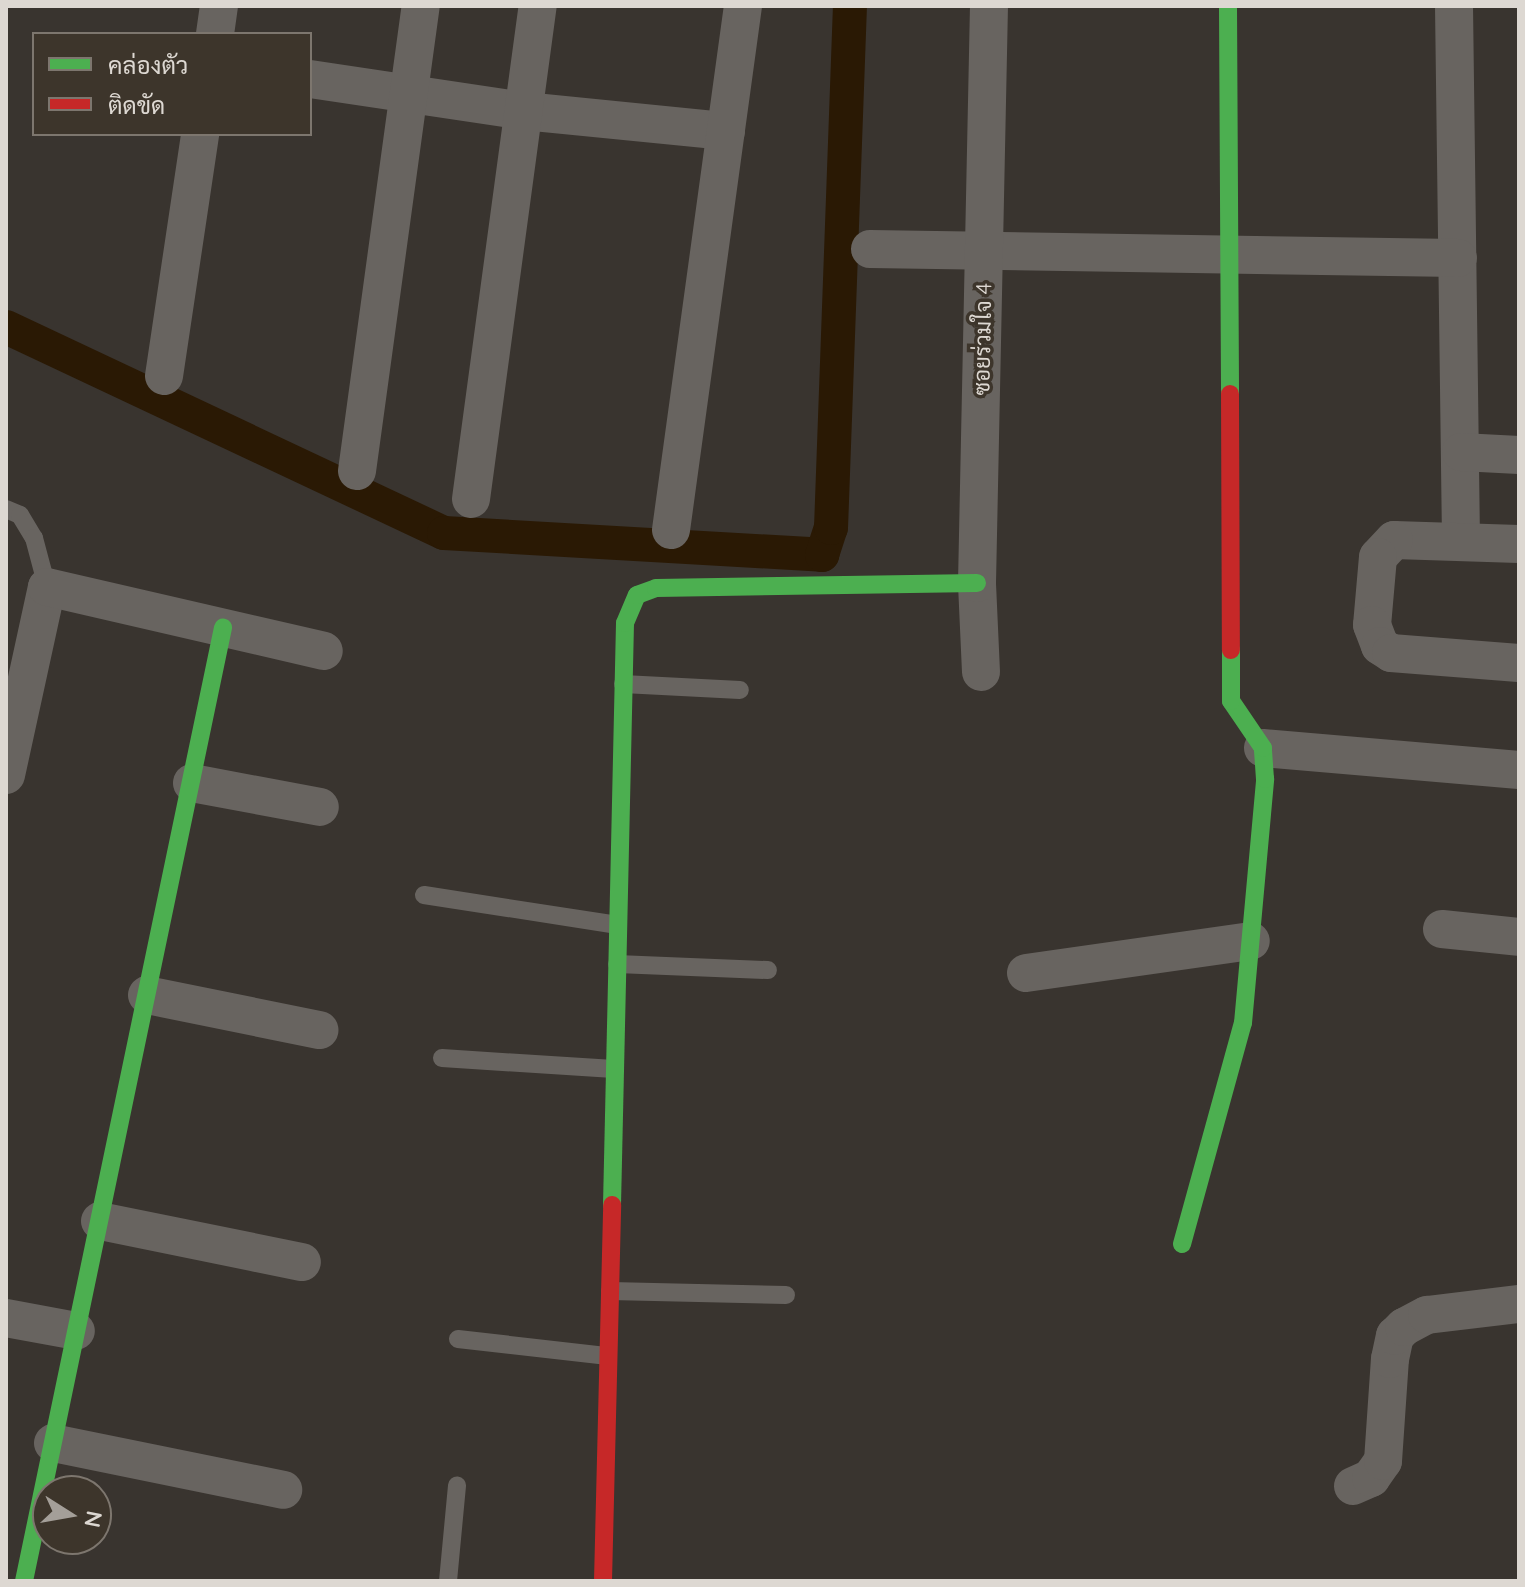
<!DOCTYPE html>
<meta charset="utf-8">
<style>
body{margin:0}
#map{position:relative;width:1525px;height:1587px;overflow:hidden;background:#39342f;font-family:Quicksand,Sarabun,sans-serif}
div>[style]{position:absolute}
.canal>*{height:34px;margin:-17px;padding:0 17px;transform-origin:17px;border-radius:17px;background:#2a1904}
.lane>*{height:18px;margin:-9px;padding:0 9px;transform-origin:9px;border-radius:9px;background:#686460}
.street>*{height:38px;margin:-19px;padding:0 19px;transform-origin:19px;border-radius:19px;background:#686460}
.fast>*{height:18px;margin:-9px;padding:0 9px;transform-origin:9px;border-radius:9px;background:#4caf50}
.jam>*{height:18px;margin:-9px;padding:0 9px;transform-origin:9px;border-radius:9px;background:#c62828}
span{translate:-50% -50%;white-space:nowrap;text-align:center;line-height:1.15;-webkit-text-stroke:7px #3d352b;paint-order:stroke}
.street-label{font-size:22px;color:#ddd8d2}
.frame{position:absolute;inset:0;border:8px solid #ddd8d2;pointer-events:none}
.legend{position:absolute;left:32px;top:32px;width:280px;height:104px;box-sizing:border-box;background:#3d352b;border:2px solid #7d766e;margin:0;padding:10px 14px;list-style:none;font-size:24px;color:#ddd8d2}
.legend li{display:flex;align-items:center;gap:16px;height:40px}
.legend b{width:40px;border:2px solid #7d766e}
.north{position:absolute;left:32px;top:1475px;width:80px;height:80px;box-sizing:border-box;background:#3d352b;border:2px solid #7d766e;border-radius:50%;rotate:101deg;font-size:22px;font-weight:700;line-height:32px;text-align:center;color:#ddd8d2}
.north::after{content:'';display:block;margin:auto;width:28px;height:36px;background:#a49f99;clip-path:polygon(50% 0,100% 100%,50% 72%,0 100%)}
</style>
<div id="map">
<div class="canal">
<i style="left:6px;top:327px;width:484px;rotate:25.2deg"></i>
<i style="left:444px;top:533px;width:379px;rotate:3.3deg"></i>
<i style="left:822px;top:555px;width:28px;rotate:-72deg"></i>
<i style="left:831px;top:528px;width:522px;rotate:-87.92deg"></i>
</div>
<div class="lane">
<i style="left:6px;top:509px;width:15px;rotate:23deg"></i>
<i style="left:20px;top:515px;width:27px;rotate:59deg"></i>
<i style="left:34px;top:538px;width:51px;rotate:75.1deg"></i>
<i style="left:623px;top:684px;width:117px;rotate:2.9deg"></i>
<i style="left:424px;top:895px;width:196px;rotate:8.8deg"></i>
<i style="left:617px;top:964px;width:151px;rotate:2.3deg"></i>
<i style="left:442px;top:1058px;width:172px;rotate:3.7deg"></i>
<i style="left:610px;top:1291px;width:176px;rotate:1.3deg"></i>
<i style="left:458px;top:1339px;width:151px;rotate:6.5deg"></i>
<i style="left:448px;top:1581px;width:96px;rotate:-84.6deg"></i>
</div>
<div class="street">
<i style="left:1454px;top:6px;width:535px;rotate:89.25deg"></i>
<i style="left:215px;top:34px;width:28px;rotate:-82deg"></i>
<i style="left:310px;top:79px;width:216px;rotate:8.5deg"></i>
<i style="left:524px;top:111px;width:203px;rotate:5.7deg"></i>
<i style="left:870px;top:249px;width:588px;rotate:0.88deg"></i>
<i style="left:164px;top:376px;width:245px;rotate:-81.5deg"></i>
<i style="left:1461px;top:452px;width:58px;rotate:3deg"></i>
<i style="left:357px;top:471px;width:469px;rotate:-82.2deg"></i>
<i style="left:471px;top:499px;width:498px;rotate:-82.3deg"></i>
<i style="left:671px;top:530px;width:529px;rotate:-82.18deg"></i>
<i style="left:1519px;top:544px;width:125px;rotate:-178.2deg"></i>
<i style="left:1394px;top:540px;width:23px;rotate:133deg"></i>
<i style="left:1378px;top:557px;width:68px;rotate:95deg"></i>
<i style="left:1372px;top:625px;width:22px;rotate:69deg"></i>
<i style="left:1380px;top:646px;width:13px;rotate:32deg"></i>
<i style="left:1391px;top:653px;width:128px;rotate:4.5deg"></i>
<i style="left:981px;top:672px;width:89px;rotate:-92.6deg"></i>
<i style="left:977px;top:583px;width:577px;rotate:-88.81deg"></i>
<i style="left:1263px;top:748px;width:257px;rotate:4.9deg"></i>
<i style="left:6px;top:775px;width:192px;rotate:-77.7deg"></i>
<i style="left:47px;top:587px;width:284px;rotate:13deg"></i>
<i style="left:192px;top:783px;width:130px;rotate:10.6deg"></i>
<i style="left:1442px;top:929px;width:77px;rotate:5.9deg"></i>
<i style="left:1026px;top:973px;width:227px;rotate:-8.1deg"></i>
<i style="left:147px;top:995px;width:176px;rotate:11.5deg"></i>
<i style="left:100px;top:1221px;width:206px;rotate:11.5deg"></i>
<i style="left:6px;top:1318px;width:71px;rotate:10.5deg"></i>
<i style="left:53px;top:1443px;width:235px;rotate:11.5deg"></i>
<i style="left:1353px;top:1486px;width:20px;rotate:-24deg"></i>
<i style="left:1371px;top:1478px;width:21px;rotate:-55deg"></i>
<i style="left:1383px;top:1461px;width:102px;rotate:-86.1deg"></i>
<i style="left:1390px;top:1359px;width:24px;rotate:-78deg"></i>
<i style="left:1395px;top:1336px;width:13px;rotate:-45deg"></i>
<i style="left:1404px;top:1327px;width:26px;rotate:-28deg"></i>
<i style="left:1427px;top:1315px;width:93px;rotate:-6.8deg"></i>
</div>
<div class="fast">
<i style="left:1228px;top:6px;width:388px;rotate:89.7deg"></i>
<i style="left:612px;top:1205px;width:582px;rotate:-88.72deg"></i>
<i style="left:625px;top:623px;width:30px;rotate:-67deg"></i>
<i style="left:637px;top:595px;width:20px;rotate:-20deg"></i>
<i style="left:656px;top:588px;width:321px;rotate:-0.9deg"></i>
<i style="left:1182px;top:1244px;width:229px;rotate:-74.6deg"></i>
<i style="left:1243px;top:1023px;width:245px;rotate:-84.8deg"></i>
<i style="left:1265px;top:779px;width:31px;rotate:-94deg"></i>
<i style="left:1263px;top:748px;width:57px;rotate:-124.2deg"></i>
<i style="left:1231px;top:701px;width:51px;rotate:-90deg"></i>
<i style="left:24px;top:1581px;width:974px;rotate:-78.21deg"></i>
</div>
<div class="jam">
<i style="left:1230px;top:394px;width:256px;rotate:89.8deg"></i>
<i style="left:603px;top:1581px;width:376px;rotate:-88.6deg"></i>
</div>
<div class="street-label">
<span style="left:983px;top:339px;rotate:-89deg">ซอยร่วมใจ 4</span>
</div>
<div class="frame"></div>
<ul class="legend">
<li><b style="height:10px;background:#4caf50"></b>คล่องตัว</li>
<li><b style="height:10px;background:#c62828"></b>ติดขัด</li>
</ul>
<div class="north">N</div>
</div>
